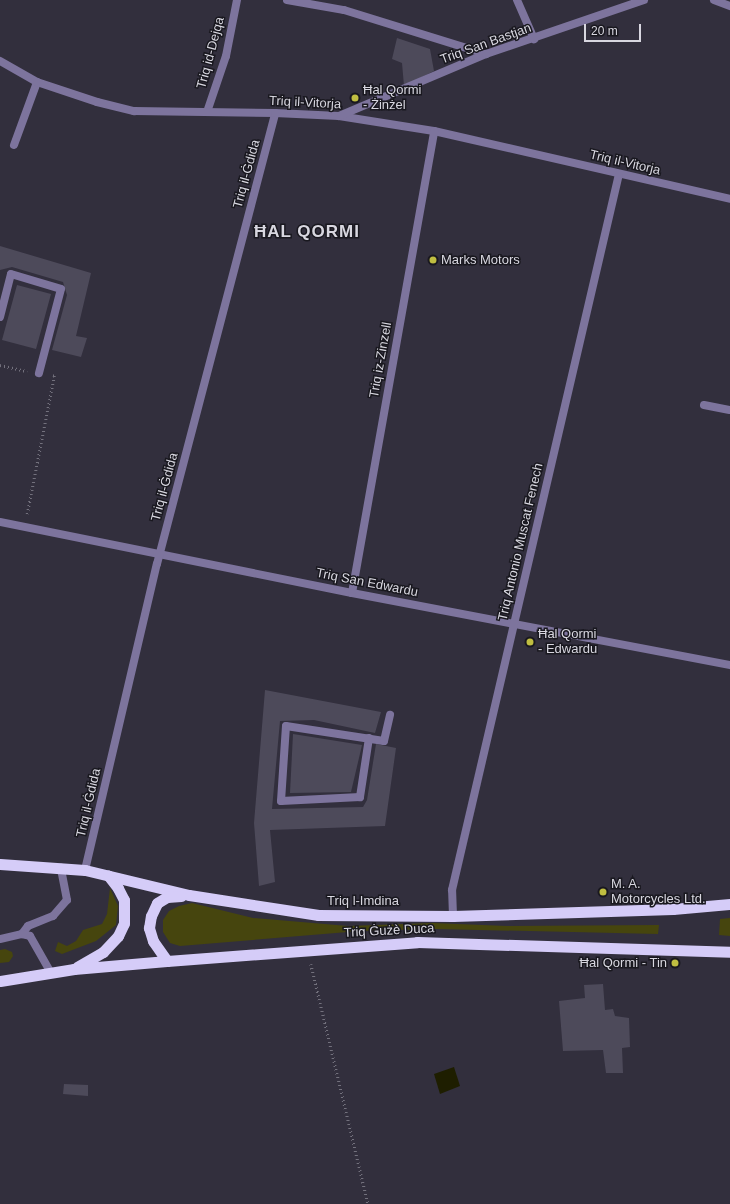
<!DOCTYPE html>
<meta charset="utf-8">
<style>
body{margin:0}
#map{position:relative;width:730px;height:1204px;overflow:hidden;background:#322f3d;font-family:Helvetica,sans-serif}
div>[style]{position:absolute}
.green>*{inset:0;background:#46450e}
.water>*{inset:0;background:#1e1e00}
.building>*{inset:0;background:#4d4a5a}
.path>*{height:2.5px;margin-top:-1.25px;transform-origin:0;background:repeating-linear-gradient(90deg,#73717d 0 1px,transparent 0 4px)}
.service>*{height:8px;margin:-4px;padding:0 4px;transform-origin:4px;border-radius:4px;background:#7d749d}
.pedestrian>*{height:8px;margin:-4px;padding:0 4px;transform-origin:4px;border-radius:4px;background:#7d749d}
.minor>*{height:8px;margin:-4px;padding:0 4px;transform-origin:4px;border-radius:4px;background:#7d749d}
.tertiary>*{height:8px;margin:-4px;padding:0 4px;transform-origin:4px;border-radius:4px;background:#7d749d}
.trunk>*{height:11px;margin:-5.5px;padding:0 5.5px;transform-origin:5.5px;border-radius:5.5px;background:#d5ccf8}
.dots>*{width:11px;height:11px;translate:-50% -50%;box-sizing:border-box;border:2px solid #19181f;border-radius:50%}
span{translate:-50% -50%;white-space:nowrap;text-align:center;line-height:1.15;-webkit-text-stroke:3px #19181f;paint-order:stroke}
.street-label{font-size:13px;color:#d8d7e0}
.poi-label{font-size:13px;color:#d8d7e0}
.left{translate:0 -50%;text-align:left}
.right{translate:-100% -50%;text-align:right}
.district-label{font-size:17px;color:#d8d7e0;font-weight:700;letter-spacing:1px}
.scale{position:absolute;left:584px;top:24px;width:57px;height:18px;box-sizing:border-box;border:2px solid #d8d7e0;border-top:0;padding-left:5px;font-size:12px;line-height:14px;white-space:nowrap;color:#d8d7e0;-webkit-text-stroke:3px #19181f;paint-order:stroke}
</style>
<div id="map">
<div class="green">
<i style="clip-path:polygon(110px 888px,118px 906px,116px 925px,96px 941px,62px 954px,55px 951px,58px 942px,67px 946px,76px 941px,83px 930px,102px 924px,107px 914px)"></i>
<i style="clip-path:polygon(192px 903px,253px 918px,348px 926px,433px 923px,507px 926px,659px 925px,658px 934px,436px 929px,360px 931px,180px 946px,170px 943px,163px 932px,163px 920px,169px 911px,179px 906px)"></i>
<i style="clip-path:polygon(730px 918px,730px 936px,719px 935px,720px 919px)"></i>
<i style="clip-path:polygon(5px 949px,12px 952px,13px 956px,9px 962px,0 963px,0 950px)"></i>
</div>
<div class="water">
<i style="clip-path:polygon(454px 1067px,460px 1086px,440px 1094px,434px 1074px)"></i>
</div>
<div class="building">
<i style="clip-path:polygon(397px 38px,430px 49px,434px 71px,404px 86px,402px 63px,392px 59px)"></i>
<i style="clip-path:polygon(0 246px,91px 273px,76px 336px,87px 338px,81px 357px,52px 350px,67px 295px,63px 282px,12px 267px,0 270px)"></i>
<i style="clip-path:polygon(17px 285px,51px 294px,36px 349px,2px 340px)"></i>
<i style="clip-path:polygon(265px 690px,381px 712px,375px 733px,314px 720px,280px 721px,272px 809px,363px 807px,367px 800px,376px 744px,396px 748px,385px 826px,270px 830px,275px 882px,259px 886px,254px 823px)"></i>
<i style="clip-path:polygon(293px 734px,362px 745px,351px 792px,290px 793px)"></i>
<i style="clip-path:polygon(603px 984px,605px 1010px,613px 1009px,615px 1016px,629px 1018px,630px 1047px,622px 1048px,623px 1073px,606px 1073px,603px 1050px,563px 1051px,559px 1001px,585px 998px,584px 985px)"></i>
<i style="clip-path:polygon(64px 1084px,88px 1085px,88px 1096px,63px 1094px)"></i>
</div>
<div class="path">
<i style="left:0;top:365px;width:28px;rotate:13deg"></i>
<i style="left:27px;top:514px;width:141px;rotate:-78.9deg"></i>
<i style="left:54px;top:376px;width:3px;rotate:180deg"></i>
<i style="left:311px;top:964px;width:247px;rotate:76.6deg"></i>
</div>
<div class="service">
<i style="left:207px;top:112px;width:59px;rotate:-71.3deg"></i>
<i style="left:226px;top:56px;width:57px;rotate:-78.9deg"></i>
<i style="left:14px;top:145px;width:67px;rotate:-69.9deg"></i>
<i style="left:0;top:317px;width:44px;rotate:-75.7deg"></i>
<i style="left:11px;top:274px;width:52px;rotate:16.7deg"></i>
<i style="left:61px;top:289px;width:87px;rotate:104.7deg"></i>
<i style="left:369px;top:738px;width:60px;rotate:98.7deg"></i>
<i style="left:360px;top:797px;width:79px;rotate:177.1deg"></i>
<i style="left:281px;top:801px;width:75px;rotate:-86.2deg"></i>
<i style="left:286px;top:726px;width:99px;rotate:8.7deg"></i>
<i style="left:384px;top:741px;width:27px;rotate:-77deg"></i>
</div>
<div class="pedestrian">
<i style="left:22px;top:934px;width:10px;rotate:-53deg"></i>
<i style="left:28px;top:926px;width:27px;rotate:-22deg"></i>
<i style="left:53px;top:916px;width:21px;rotate:-49deg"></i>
<i style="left:67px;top:900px;width:33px;rotate:-101deg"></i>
</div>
<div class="minor">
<i style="left:287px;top:0;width:58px;rotate:10deg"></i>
<i style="left:344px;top:10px;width:149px;rotate:17.2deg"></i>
<i style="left:517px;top:0;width:43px;rotate:66.4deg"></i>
<i style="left:714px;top:0;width:17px;rotate:21deg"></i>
<i style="left:339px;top:116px;width:96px;rotate:9deg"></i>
<i style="left:434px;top:131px;width:304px;rotate:12.9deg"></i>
<i style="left:704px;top:405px;width:26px;rotate:11deg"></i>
<i style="left:0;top:522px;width:359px;rotate:11.4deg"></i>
<i style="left:352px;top:593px;width:385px;rotate:10.8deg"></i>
<i style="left:352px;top:593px;width:469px;rotate:-79.9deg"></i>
<i style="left:85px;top:870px;width:314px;rotate:-76.8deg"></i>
<i style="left:157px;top:564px;width:466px;rotate:-75.3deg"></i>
<i style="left:453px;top:916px;width:26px;rotate:-92deg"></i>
<i style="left:452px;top:890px;width:735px;rotate:-76.87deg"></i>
<i style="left:0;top:939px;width:23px;rotate:-13deg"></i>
<i style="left:22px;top:934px;width:8px;rotate:14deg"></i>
<i style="left:30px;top:936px;width:43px;rotate:60.4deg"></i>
</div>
<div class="tertiary">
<i style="left:0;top:61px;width:43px;rotate:29.6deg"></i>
<i style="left:37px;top:82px;width:63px;rotate:18.4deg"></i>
<i style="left:97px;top:102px;width:38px;rotate:14deg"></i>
<i style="left:134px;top:111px;width:141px;rotate:0.8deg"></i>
<i style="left:275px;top:113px;width:64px;rotate:2.7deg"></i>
<i style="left:339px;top:116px;width:160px;rotate:-22.9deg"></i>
<i style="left:486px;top:54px;width:167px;rotate:-18.9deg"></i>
</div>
<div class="trunk">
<i style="left:0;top:864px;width:85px;rotate:4deg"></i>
<i style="left:85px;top:870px;width:107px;rotate:13.5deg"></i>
<i style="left:189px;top:895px;width:131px;rotate:8.8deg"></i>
<i style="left:318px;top:915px;width:135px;rotate:0.4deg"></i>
<i style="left:453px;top:916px;width:220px;rotate:-1.8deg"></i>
<i style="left:673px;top:909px;width:57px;rotate:-5deg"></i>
<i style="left:167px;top:961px;width:24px;rotate:-125deg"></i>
<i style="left:153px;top:941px;width:14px;rotate:-107deg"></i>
<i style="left:149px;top:928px;width:12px;rotate:-81deg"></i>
<i style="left:151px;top:916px;width:14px;rotate:-65deg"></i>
<i style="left:157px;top:903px;width:12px;rotate:-31deg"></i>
<i style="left:167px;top:897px;width:14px;rotate:-4deg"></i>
<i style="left:77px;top:967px;width:30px;rotate:-30deg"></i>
<i style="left:103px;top:952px;width:22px;rotate:-47deg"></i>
<i style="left:118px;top:936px;width:14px;rotate:-65deg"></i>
<i style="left:124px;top:923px;width:23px;rotate:-90deg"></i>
<i style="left:124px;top:900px;width:13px;rotate:-117deg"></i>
<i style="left:118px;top:888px;width:16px;rotate:-128deg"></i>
<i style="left:0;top:981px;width:75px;rotate:-9.2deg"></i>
<i style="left:74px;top:969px;width:93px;rotate:-4.9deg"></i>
<i style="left:167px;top:961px;width:251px;rotate:-4.3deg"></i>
<i style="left:417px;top:942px;width:313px;rotate:1.8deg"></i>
</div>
<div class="dots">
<i style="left:355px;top:98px;background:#c0be41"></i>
<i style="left:433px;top:260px;background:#c0be41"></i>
<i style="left:530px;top:642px;background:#c0be41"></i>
<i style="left:603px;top:892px;background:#c0be41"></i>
<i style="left:675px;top:963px;background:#c0be41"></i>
</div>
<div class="street-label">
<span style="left:486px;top:44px;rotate:-20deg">Triq San Bastjan</span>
<span style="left:211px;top:53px;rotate:-75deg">Triq id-Dejqa</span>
<span style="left:305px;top:103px;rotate:3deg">Triq il-Vitorja</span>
<span style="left:625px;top:163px;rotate:13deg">Triq il-Vitorja</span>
<span style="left:247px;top:174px;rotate:-75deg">Triq il-Ġdida</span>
<span style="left:381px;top:360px;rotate:-80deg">Triq iz-Zinzell</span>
<span style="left:165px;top:487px;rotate:-75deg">Triq il-Ġdida</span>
<span style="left:521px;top:542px;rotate:-77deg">Triq Antonio Muscat Fenech</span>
<span style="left:367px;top:583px;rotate:11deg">Triq San Edwardu</span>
<span style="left:89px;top:803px;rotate:-77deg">Triq il-Ġdida</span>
<span style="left:363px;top:901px">Triq l-Imdina</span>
<span style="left:389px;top:931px;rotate:-3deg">Triq Ġużè Duca</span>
</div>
<div class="poi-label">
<span class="left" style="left:363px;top:98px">Ħal Qormi<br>- Żinżel</span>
<span class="left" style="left:441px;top:260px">Marks Motors</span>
<span class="left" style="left:538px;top:642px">Ħal Qormi<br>- Edwardu</span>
<span class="left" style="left:611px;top:892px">M. A.<br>Motorcycles Ltd.</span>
<span class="right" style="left:667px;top:963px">Ħal Qormi - Tin</span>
</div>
<div class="district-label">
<span style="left:307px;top:232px">ĦAL QORMI</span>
</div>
<div class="scale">20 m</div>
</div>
